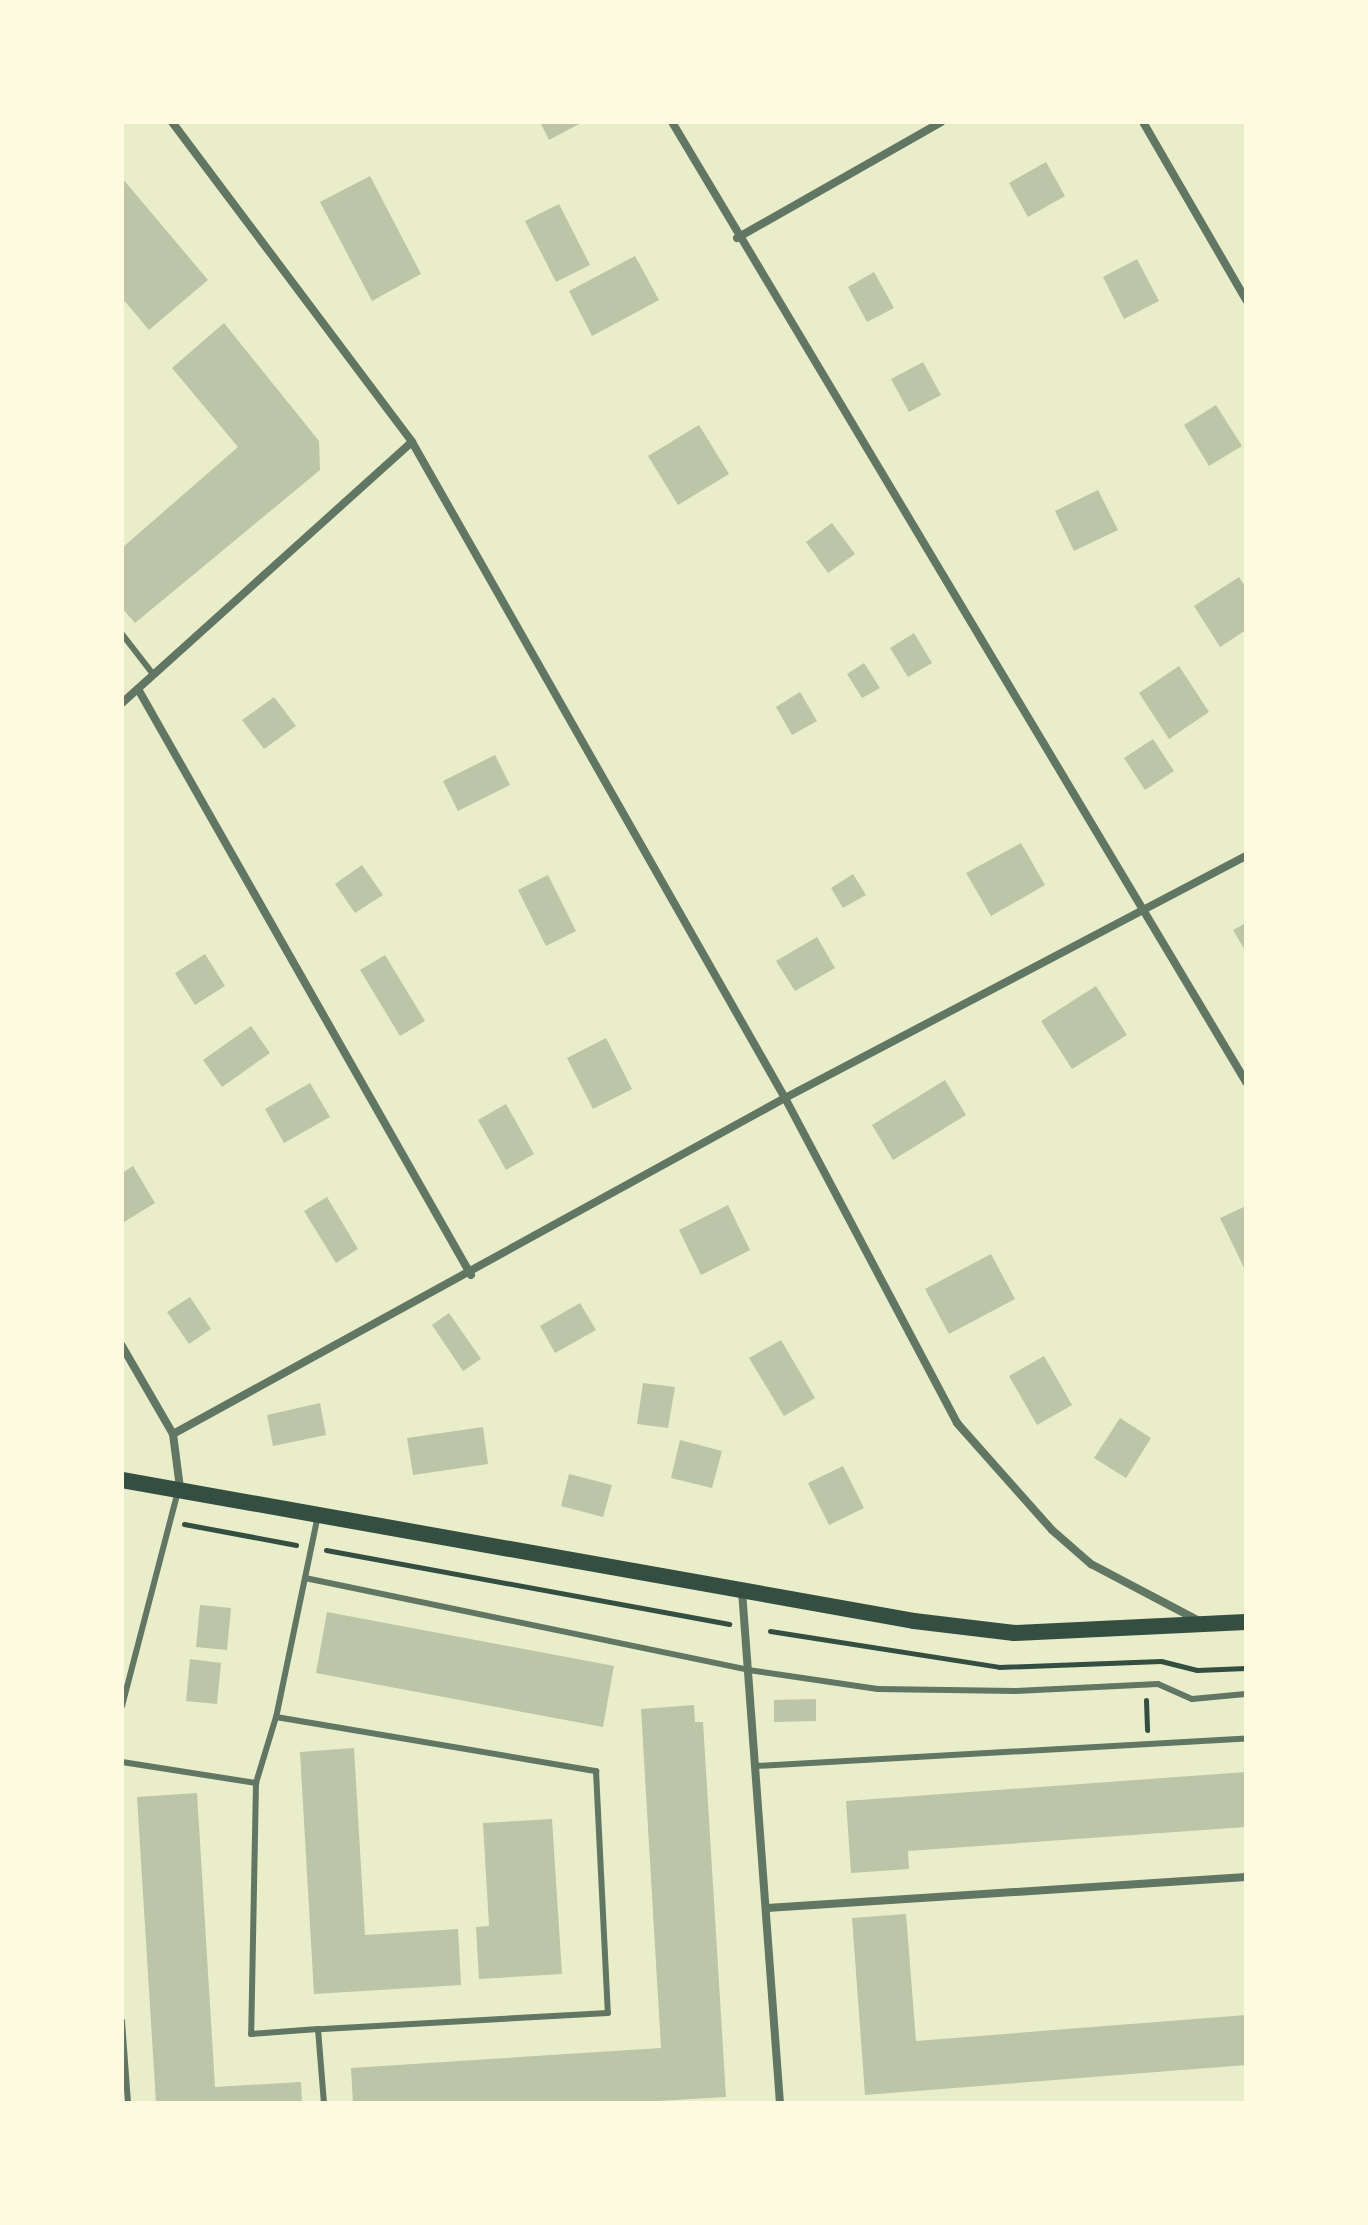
<!DOCTYPE html>
<style>
body{margin:0}
#map{position:relative;width:1368px;height:2225px;overflow:hidden;background:#e9edc9;font-family:"Open Sans",sans-serif}
div>[style]{position:absolute}
.building>*{inset:0;background:#bcc5a7}
.path>*{height:5px;margin:-2.5px;padding:0 2.5px;transform-origin:2.5px;border-radius:2.5px;background:#344e41}
.service>*{height:6px;margin:-3px;padding:0 3px;transform-origin:3px;border-radius:3px;background:#617663}
.minor>*{height:8px;margin:-4px;padding:0 4px;transform-origin:4px;border-radius:4px;background:#617663}
.secondary>*{height:16px;margin:-8px;padding:0 8px;transform-origin:8px;border-radius:8px;background:#344e41}
span{translate:-50% -50%;white-space:nowrap;text-align:center;line-height:1.15;-webkit-text-stroke:6px #fefae0;paint-order:stroke}
.frame{position:absolute;inset:0;border:124px solid #fefae0;pointer-events:none}
</style>
<div id="map">
<div class="building">
<i style="clip-path:polygon(540px 122px,583px 122px,549px 140px)"></i>
<i style="clip-path:polygon(1046px 162px,1065px 196px,1028px 217px,1009px 183px)"></i>
<i style="clip-path:polygon(370px 176px,421px 274px,372px 301px,320px 202px)"></i>
<i style="clip-path:polygon(122px 178px,208px 280px,149px 330px,122px 298px)"></i>
<i style="clip-path:polygon(559px 204px,590px 265px,556px 282px,525px 221px)"></i>
<i style="clip-path:polygon(635px 256px,659px 300px,592px 336px,569px 291px)"></i>
<i style="clip-path:polygon(1137px 259px,1159px 301px,1124px 319px,1103px 277px)"></i>
<i style="clip-path:polygon(874px 272px,894px 308px,867px 322px,848px 287px)"></i>
<i style="clip-path:polygon(224px 323px,319px 441px,320px 470px,135px 623px,122px 608px,122px 548px,238px 447px,172px 368px)"></i>
<i style="clip-path:polygon(923px 362px,941px 395px,909px 412px,891px 379px)"></i>
<i style="clip-path:polygon(1216px 405px,1242px 446px,1209px 466px,1184px 425px)"></i>
<i style="clip-path:polygon(699px 425px,729px 474px,678px 505px,648px 456px)"></i>
<i style="clip-path:polygon(1098px 490px,1118px 530px,1074px 551px,1055px 511px)"></i>
<i style="clip-path:polygon(832px 523px,855px 554px,828px 573px,806px 542px)"></i>
<i style="clip-path:polygon(1239px 577px,1246px 588px,1246px 630px,1220px 647px,1194px 606px)"></i>
<i style="clip-path:polygon(914px 633px,932px 663px,908px 677px,890px 648px)"></i>
<i style="clip-path:polygon(864px 663px,880px 688px,862px 698px,847px 674px)"></i>
<i style="clip-path:polygon(1179px 666px,1209px 712px,1169px 739px,1139px 693px)"></i>
<i style="clip-path:polygon(800px 692px,817px 721px,792px 735px,776px 707px)"></i>
<i style="clip-path:polygon(274px 697px,296px 726px,264px 749px,242px 720px)"></i>
<i style="clip-path:polygon(1153px 739px,1174px 771px,1145px 790px,1124px 758px)"></i>
<i style="clip-path:polygon(495px 755px,510px 785px,458px 811px,443px 781px)"></i>
<i style="clip-path:polygon(1021px 843px,1045px 885px,991px 916px,966px 873px)"></i>
<i style="clip-path:polygon(362px 865px,383px 895px,355px 913px,335px 884px)"></i>
<i style="clip-path:polygon(853px 874px,866px 895px,843px 908px,831px 888px)"></i>
<i style="clip-path:polygon(548px 875px,576px 931px,546px 946px,518px 890px)"></i>
<i style="clip-path:polygon(1246px 923px,1246px 952px,1233px 930px)"></i>
<i style="clip-path:polygon(817px 937px,835px 968px,795px 991px,776px 961px)"></i>
<i style="clip-path:polygon(205px 954px,225px 986px,195px 1005px,175px 973px)"></i>
<i style="clip-path:polygon(385px 955px,425px 1021px,400px 1036px,360px 970px)"></i>
<i style="clip-path:polygon(1096px 986px,1127px 1035px,1072px 1069px,1041px 1021px)"></i>
<i style="clip-path:polygon(251px 1026px,270px 1053px,222px 1087px,203px 1060px)"></i>
<i style="clip-path:polygon(606px 1038px,632px 1089px,593px 1109px,567px 1058px)"></i>
<i style="clip-path:polygon(945px 1080px,966px 1115px,893px 1160px,872px 1125px)"></i>
<i style="clip-path:polygon(310px 1083px,330px 1117px,284px 1143px,265px 1109px)"></i>
<i style="clip-path:polygon(506px 1104px,534px 1154px,506px 1170px,478px 1120px)"></i>
<i style="clip-path:polygon(133px 1166px,155px 1203px,124px 1222px,122px 1173px)"></i>
<i style="clip-path:polygon(327px 1197px,358px 1249px,336px 1263px,304px 1211px)"></i>
<i style="clip-path:polygon(728px 1205px,750px 1250px,701px 1275px,679px 1230px)"></i>
<i style="clip-path:polygon(1246px 1206px,1246px 1272px,1220px 1218px)"></i>
<i style="clip-path:polygon(991px 1254px,1015px 1299px,949px 1334px,925px 1289px)"></i>
<i style="clip-path:polygon(190px 1297px,211px 1329px,189px 1344px,167px 1312px)"></i>
<i style="clip-path:polygon(580px 1303px,596px 1330px,555px 1353px,540px 1326px)"></i>
<i style="clip-path:polygon(449px 1313px,481px 1359px,463px 1371px,432px 1325px)"></i>
<i style="clip-path:polygon(781px 1340px,815px 1398px,784px 1416px,749px 1358px)"></i>
<i style="clip-path:polygon(1044px 1356px,1072px 1405px,1037px 1425px,1009px 1376px)"></i>
<i style="clip-path:polygon(643px 1383px,675px 1387px,668px 1428px,637px 1424px)"></i>
<i style="clip-path:polygon(320px 1403px,326px 1435px,273px 1446px,267px 1415px)"></i>
<i style="clip-path:polygon(1120px 1418px,1151px 1438px,1126px 1478px,1094px 1458px)"></i>
<i style="clip-path:polygon(483px 1427px,488px 1464px,413px 1475px,407px 1438px)"></i>
<i style="clip-path:polygon(680px 1440px,722px 1451px,712px 1488px,671px 1478px)"></i>
<i style="clip-path:polygon(843px 1466px,864px 1508px,829px 1525px,808px 1483px)"></i>
<i style="clip-path:polygon(569px 1474px,612px 1485px,603px 1517px,561px 1506px)"></i>
<i style="clip-path:polygon(200px 1605px,231px 1608px,227px 1650px,196px 1647px)"></i>
<i style="clip-path:polygon(327px 1612px,614px 1666px,603px 1727px,316px 1673px)"></i>
<i style="clip-path:polygon(190px 1659px,221px 1663px,217px 1704px,186px 1701px)"></i>
<i style="clip-path:polygon(816px 1699px,816px 1721px,774px 1722px,774px 1700px)"></i>
<i style="clip-path:polygon(694px 1705px,695px 1722px,703px 1722px,726px 2097px,624px 2103px,353px 2103px,351px 2068px,661px 2048px,641px 1709px)"></i>
<i style="clip-path:polygon(354px 1748px,365px 1935px,458px 1929px,461px 1985px,314px 1994px,300px 1752px)"></i>
<i style="clip-path:polygon(1246px 1772px,1246px 1827px,908px 1851px,909px 1869px,851px 1873px,846px 1801px)"></i>
<i style="clip-path:polygon(197px 1793px,215px 2087px,301px 2082px,302px 2103px,156px 2103px,137px 1797px)"></i>
<i style="clip-path:polygon(552px 1819px,562px 1974px,479px 1979px,476px 1927px,489px 1926px,483px 1823px)"></i>
<i style="clip-path:polygon(906px 1914px,916px 2041px,1246px 2015px,1246px 2065px,865px 2095px,852px 1918px)"></i>
</div>
<div class="path">
<i style="left:184px;top:1524px;width:114px;rotate:10.6deg"></i>
<i style="left:326px;top:1550px;width:410px;rotate:10.4deg"></i>
<i style="left:770px;top:1631px;width:232px;rotate:8.9deg"></i>
<i style="left:999px;top:1667px;width:162px;rotate:-2.1deg"></i>
<i style="left:1161px;top:1661px;width:37px;rotate:14deg"></i>
<i style="left:1197px;top:1670px;width:49px;rotate:-2.3deg"></i>
<i style="left:1146px;top:1700px;width:30px;rotate:88deg"></i>
</div>
<div class="service">
<i style="left:122px;top:634px;width:51px;rotate:52.2deg"></i>
<i style="left:318px;top:1515px;width:206px;rotate:101.7deg"></i>
<i style="left:276px;top:1717px;width:69px;rotate:106.9deg"></i>
<i style="left:256px;top:1783px;width:251px;rotate:91.1deg"></i>
<i style="left:251px;top:2034px;width:67px;rotate:-4.3deg"></i>
<i style="left:318px;top:2029px;width:74px;rotate:85.4deg"></i>
<i style="left:305px;top:1578px;width:452px;rotate:11.7deg"></i>
<i style="left:748px;top:1670px;width:131px;rotate:8.3deg"></i>
<i style="left:878px;top:1689px;width:137px;rotate:0.8deg"></i>
<i style="left:1015px;top:1691px;width:143px;rotate:-2.8deg"></i>
<i style="left:1158px;top:1684px;width:37px;rotate:24deg"></i>
<i style="left:1192px;top:1699px;width:54px;rotate:-5.3deg"></i>
<i style="left:122px;top:1706px;width:222px;rotate:-75.4deg"></i>
<i style="left:276px;top:1717px;width:325px;rotate:9.6deg"></i>
<i style="left:596px;top:1771px;width:242px;rotate:87.2deg"></i>
<i style="left:608px;top:2013px;width:290px;rotate:176.8deg"></i>
<i style="left:122px;top:1762px;width:136px;rotate:8.9deg"></i>
<i style="left:756px;top:1766px;width:491px;rotate:-3.2deg"></i>
<i style="left:122px;top:2021px;width:82px;rotate:85.8deg"></i>
</div>
<div class="minor">
<i style="left:172px;top:122px;width:400px;rotate:53.1deg"></i>
<i style="left:412px;top:442px;width:755px;rotate:60.38deg"></i>
<i style="left:785px;top:1098px;width:368px;rotate:62.1deg"></i>
<i style="left:957px;top:1423px;width:143px;rotate:48.4deg"></i>
<i style="left:1052px;top:1530px;width:52px;rotate:41.1deg"></i>
<i style="left:1091px;top:1564px;width:122px;rotate:27.8deg"></i>
<i style="left:672px;top:122px;width:1119px;rotate:59.12deg"></i>
<i style="left:1143px;top:122px;width:206px;rotate:59.9deg"></i>
<i style="left:737px;top:238px;width:235px;rotate:-29.6deg"></i>
<i style="left:138px;top:689px;width:674px;rotate:60.39deg"></i>
<i style="left:122px;top:703px;width:390px;rotate:-42deg"></i>
<i style="left:122px;top:1346px;width:102px;rotate:59.9deg"></i>
<i style="left:173px;top:1434px;width:54px;rotate:82.6deg"></i>
<i style="left:173px;top:1434px;width:698px;rotate:-28.77deg"></i>
<i style="left:785px;top:1098px;width:521px;rotate:-27.7deg"></i>
<i style="left:742px;top:1591px;width:513px;rotate:85.76deg"></i>
<i style="left:767px;top:1908px;width:480px;rotate:-3.7deg"></i>
</div>
<div class="secondary">
<i style="left:122px;top:1480px;width:804px;rotate:10.09deg"></i>
<i style="left:914px;top:1621px;width:101px;rotate:6.8deg"></i>
<i style="left:1014px;top:1633px;width:232px;rotate:-2.7deg"></i>
</div>
<div class="frame"></div>
</div>
